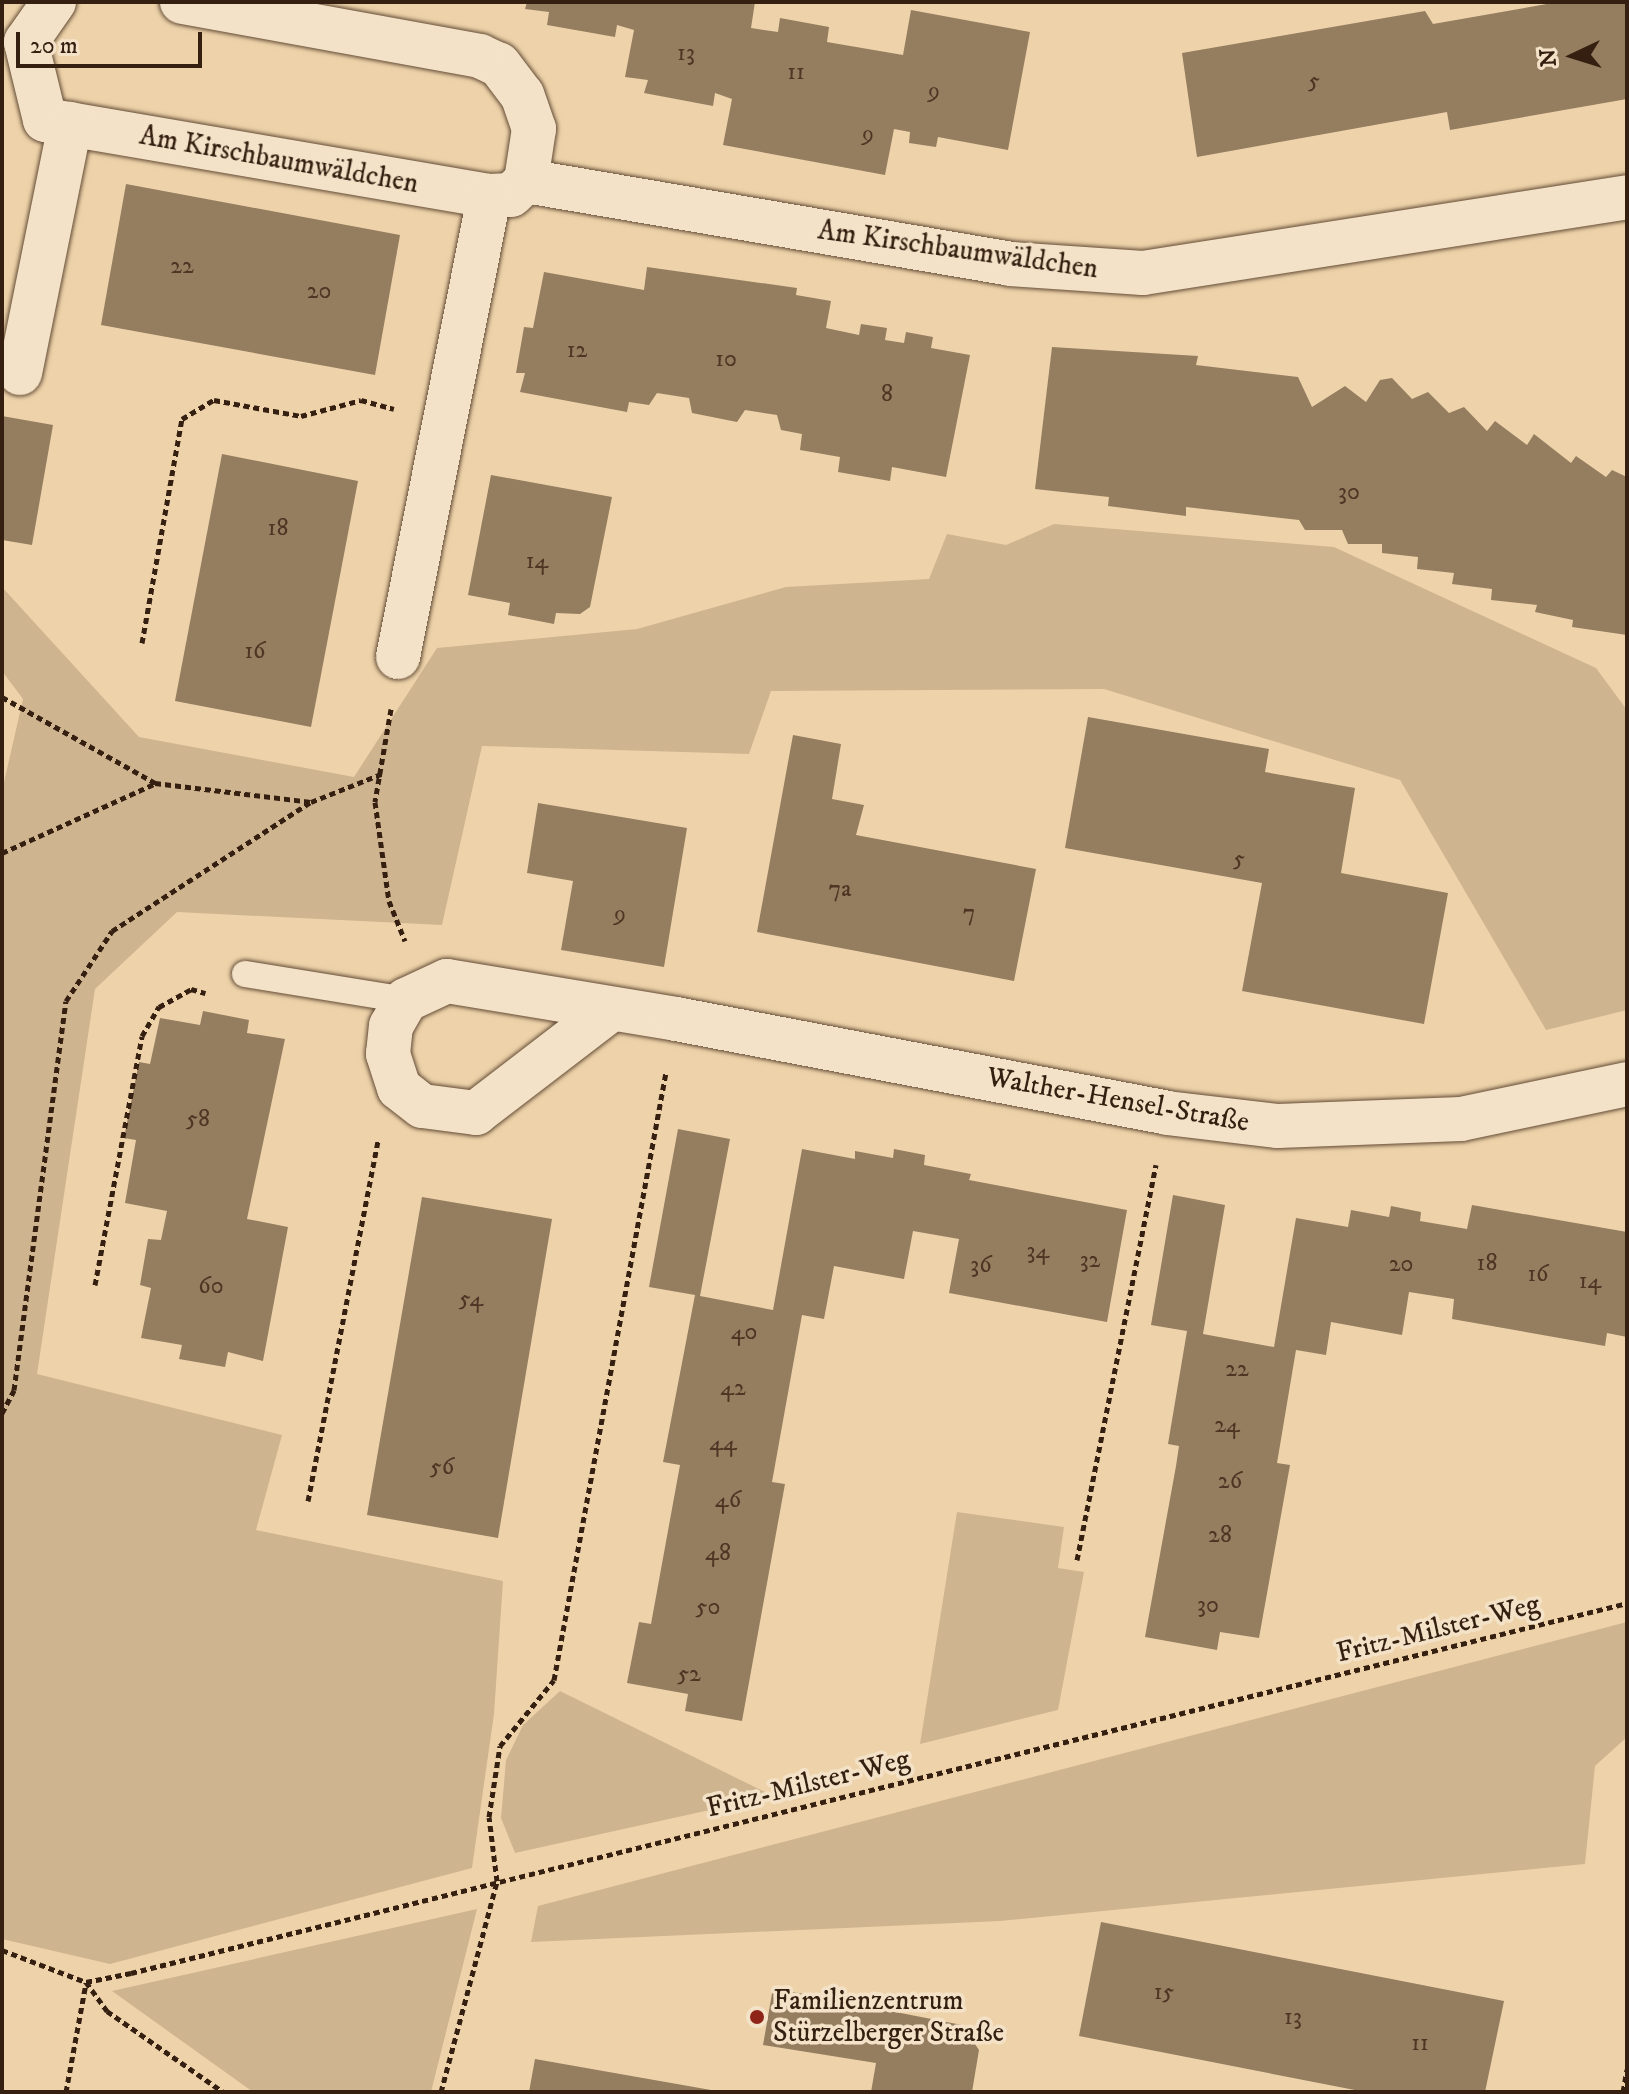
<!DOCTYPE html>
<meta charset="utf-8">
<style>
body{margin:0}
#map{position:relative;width:1629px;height:2094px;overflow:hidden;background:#eed3aa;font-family:"IM FELL DW Pica",serif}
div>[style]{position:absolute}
.green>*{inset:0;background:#cfb490}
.building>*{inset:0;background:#957d60}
.path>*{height:5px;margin-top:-2.5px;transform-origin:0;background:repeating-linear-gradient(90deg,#351f10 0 6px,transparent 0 10px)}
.roads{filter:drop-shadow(0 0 2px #634c36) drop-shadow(0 0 2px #634c36)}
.lane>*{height:26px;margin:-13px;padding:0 13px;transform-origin:13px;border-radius:13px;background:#f4e2c8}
.street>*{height:44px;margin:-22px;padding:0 22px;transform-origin:22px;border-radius:22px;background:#f4e2c8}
.dots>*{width:22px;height:22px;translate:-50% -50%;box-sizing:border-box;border:4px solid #f4e2c8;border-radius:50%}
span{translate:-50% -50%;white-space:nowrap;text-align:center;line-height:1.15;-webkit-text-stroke:7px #f4e2c8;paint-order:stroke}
.number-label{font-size:24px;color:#4d3624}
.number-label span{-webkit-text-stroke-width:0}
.street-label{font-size:28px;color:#351f10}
.poi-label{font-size:28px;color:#351f10}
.left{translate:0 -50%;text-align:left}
.frame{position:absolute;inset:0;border:4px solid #351f10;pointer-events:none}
.north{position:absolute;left:1533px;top:16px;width:80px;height:80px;-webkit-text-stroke:6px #f4e2c8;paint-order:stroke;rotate:266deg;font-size:22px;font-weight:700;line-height:32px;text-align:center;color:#351f10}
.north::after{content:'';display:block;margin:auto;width:28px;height:36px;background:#351f10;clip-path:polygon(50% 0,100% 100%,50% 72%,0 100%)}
.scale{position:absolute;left:16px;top:32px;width:186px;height:36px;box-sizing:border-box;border:4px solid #351f10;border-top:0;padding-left:10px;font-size:24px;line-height:28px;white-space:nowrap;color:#351f10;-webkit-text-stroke:6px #f4e2c8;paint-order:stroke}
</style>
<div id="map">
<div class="green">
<i style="clip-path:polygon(1054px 524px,1334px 547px,1596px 668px,1627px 710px,1627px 1010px,1546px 1030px,1400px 780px,1104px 689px,771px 691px,749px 754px,482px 746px,442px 925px,177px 912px,95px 989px,37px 1374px,282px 1435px,256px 1530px,503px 1581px,494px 1714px,472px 1868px,110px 1964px,2px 1939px,2px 791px,23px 699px,2px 671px,2px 587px,139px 737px,354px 777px,437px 648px,637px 629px,786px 587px,929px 579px,947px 534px,1006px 545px)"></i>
<i style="clip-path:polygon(957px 1512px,1064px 1527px,1058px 1568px,1084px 1572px,1058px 1710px,920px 1744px)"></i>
<i style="clip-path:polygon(1627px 1622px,1627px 1737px,1595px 1766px,1585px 1864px,1000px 1921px,531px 1942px,538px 1906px)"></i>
<i style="clip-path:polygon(560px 1691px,773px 1796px,515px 1853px,501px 1818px,506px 1760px,523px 1725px)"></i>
<i style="clip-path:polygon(477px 1909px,431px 2092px,253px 2092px,112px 1991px)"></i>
</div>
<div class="building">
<i style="clip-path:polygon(527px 2px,755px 2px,751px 28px,778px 32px,780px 18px,829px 27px,827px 42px,903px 55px,911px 10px,1030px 32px,1008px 150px,938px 137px,936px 147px,909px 143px,910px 132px,894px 129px,885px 175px,723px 145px,732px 99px,715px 93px,713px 106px,644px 93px,648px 80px,625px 77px,634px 30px,617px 25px,615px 37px,547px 25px,549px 12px,525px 9px)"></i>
<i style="clip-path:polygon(1558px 2px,1627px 2px,1627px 99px,1450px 130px,1447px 112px,1197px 157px,1182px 53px,1425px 11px,1433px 24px)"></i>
<i style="clip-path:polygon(126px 184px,400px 235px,375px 375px,101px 325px)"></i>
<i style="clip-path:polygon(647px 267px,797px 288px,796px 295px,831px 301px,826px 328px,859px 335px,861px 324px,887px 328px,885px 340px,904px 343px,906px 332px,933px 337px,931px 348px,970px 355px,946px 477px,892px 467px,890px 481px,838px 472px,840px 457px,800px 450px,802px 434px,781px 430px,777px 415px,745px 410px,737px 422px,692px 413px,689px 398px,657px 393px,649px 405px,629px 402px,627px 412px,520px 392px,525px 373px,516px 373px,524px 327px,533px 328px,544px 272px,644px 290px)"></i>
<i style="clip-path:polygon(1052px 347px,1198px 356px,1196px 365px,1298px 377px,1312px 407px,1345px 386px,1366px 402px,1380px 380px,1392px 378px,1412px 399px,1428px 392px,1449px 413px,1464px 407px,1487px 431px,1495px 421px,1527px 445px,1534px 434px,1571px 463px,1576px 456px,1606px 477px,1612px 470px,1627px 477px,1627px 635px,1572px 627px,1573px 620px,1535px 612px,1537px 605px,1491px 600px,1492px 589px,1452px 584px,1454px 573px,1417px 569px,1418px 557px,1382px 553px,1382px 544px,1348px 544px,1342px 530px,1305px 530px,1299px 520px,1186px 507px,1186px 516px,1108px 506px,1109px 497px,1035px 489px)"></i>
<i style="clip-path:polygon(2px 416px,53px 425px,32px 545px,2px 540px)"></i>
<i style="clip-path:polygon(222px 454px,358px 481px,311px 727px,175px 701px)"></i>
<i style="clip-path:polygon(491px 475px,612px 497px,590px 607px,580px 614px,556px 613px,554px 624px,508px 615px,510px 603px,468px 595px)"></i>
<i style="clip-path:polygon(1088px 717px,1269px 749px,1265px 772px,1355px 788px,1341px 873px,1448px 893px,1424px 1024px,1242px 991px,1262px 883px,1065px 848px)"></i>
<i style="clip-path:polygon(793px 735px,841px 744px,832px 799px,864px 805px,856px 835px,1036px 869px,1014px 981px,757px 932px)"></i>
<i style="clip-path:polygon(538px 803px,687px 828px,664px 967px,561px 950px,573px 881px,527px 873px)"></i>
<i style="clip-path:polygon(203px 1011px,249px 1020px,247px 1033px,285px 1039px,247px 1219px,288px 1227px,263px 1361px,228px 1352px,225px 1367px,179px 1359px,182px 1345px,141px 1338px,151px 1288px,140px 1285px,148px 1239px,161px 1240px,167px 1211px,125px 1203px,136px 1140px,124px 1138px,139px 1062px,150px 1064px,160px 1018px,200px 1025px)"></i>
<i style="clip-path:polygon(678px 1129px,730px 1139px,700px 1296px,773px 1310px,802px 1149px,855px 1159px,855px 1151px,893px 1158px,894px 1149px,925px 1155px,924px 1165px,971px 1174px,969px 1180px,1127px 1210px,1107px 1322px,949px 1293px,959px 1239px,913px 1231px,904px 1279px,834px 1266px,824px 1319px,802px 1315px,772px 1482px,785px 1484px,742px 1721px,685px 1711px,688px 1694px,627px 1683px,639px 1622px,651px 1624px,680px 1465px,663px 1462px,695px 1295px,649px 1287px)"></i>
<i style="clip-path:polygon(1173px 1195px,1225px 1205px,1203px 1334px,1274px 1347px,1296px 1218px,1348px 1227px,1351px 1210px,1389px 1217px,1391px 1206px,1421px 1212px,1420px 1221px,1467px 1229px,1472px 1205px,1627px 1232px,1627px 1337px,1607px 1333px,1605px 1346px,1452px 1319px,1454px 1299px,1409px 1292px,1402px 1335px,1331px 1322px,1326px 1355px,1296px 1350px,1277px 1463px,1290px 1465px,1259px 1638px,1220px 1632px,1217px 1650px,1145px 1637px,1176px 1466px,1179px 1446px,1168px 1444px,1187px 1331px,1151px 1325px)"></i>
<i style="clip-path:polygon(422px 1197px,552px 1219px,498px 1538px,367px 1515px)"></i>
<i style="clip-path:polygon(1101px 1922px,1504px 2001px,1485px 2092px,1365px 2092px,1079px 2036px)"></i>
<i style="clip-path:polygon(773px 1988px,962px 2025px,979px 2050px,972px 2092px,871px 2092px,876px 2063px,763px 2045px)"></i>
<i style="clip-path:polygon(535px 2059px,711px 2090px,711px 2092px,529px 2092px)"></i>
</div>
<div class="path">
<i style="left:142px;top:643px;width:228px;rotate:-79.9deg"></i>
<i style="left:182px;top:419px;width:37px;rotate:-31deg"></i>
<i style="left:214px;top:400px;width:88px;rotate:10.4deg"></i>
<i style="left:301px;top:416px;width:62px;rotate:-14.9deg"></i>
<i style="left:361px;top:400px;width:34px;rotate:15deg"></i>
<i style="left:2px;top:697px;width:176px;rotate:29.3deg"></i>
<i style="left:155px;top:783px;width:157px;rotate:6.9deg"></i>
<i style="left:311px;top:802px;width:79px;rotate:-21.7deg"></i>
<i style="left:391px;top:709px;width:94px;rotate:99.8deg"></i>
<i style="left:375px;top:802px;width:100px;rotate:82deg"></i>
<i style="left:389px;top:901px;width:43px;rotate:68.2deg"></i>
<i style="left:2px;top:853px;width:167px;rotate:-24.4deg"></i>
<i style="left:95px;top:1285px;width:253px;rotate:-79.3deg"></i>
<i style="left:142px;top:1036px;width:34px;rotate:-60deg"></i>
<i style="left:159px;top:1007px;width:37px;rotate:-29deg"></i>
<i style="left:191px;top:989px;width:15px;rotate:16deg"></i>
<i style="left:2px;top:1413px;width:26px;rotate:-62deg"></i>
<i style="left:14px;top:1390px;width:392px;rotate:-82.4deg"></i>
<i style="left:66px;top:1001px;width:84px;rotate:-56.7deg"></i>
<i style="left:112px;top:931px;width:237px;rotate:-33deg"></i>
<i style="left:308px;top:1501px;width:368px;rotate:-79deg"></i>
<i style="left:1077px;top:1560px;width:403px;rotate:-78.7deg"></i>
<i style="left:2px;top:1950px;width:90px;rotate:20.9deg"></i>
<i style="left:86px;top:1982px;width:46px;rotate:-11.3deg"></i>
<i style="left:131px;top:1973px;width:1541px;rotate:-13.89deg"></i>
<i style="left:86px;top:1982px;width:36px;rotate:54deg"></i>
<i style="left:107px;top:2011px;width:141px;rotate:34.9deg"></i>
<i style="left:66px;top:2092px;width:111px;rotate:-79.6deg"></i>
<i style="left:441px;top:2092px;width:218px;rotate:-75.1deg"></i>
<i style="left:497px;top:1881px;width:64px;rotate:-97.1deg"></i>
<i style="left:489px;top:1817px;width:72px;rotate:-81.2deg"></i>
<i style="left:500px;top:1746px;width:85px;rotate:-50.7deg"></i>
<i style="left:554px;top:1680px;width:618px;rotate:-79.56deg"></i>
<i style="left:1623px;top:2092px;width:23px;rotate:-80deg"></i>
</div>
<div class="roads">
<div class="lane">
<i style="left:245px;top:974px;width:163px;rotate:9.2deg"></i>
</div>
<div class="street">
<i style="left:54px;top:2px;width:49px;rotate:125deg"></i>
<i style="left:26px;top:42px;width:80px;rotate:76.3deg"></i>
<i style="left:45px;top:120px;width:450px;rotate:9.7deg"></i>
<i style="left:489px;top:196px;width:22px;rotate:-3deg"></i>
<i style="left:511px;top:195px;width:21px;rotate:-43deg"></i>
<i style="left:526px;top:181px;width:53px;rotate:-81.3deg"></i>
<i style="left:534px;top:129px;width:36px;rotate:-109deg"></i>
<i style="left:522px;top:95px;width:38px;rotate:-127deg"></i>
<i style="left:499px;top:65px;width:21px;rotate:-155deg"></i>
<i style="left:480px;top:56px;width:303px;rotate:-169.7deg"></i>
<i style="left:526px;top:181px;width:491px;rotate:9.7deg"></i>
<i style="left:1010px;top:264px;width:133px;rotate:3.9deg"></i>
<i style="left:1143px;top:273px;width:490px;rotate:-8.9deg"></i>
<i style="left:20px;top:373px;width:254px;rotate:-78.6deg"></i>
<i style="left:398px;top:657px;width:470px;rotate:-78.8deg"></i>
<i style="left:610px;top:1010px;width:169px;rotate:142.5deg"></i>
<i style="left:476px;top:1113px;width:54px;rotate:-172.6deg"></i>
<i style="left:422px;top:1106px;width:29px;rotate:-142deg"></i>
<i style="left:399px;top:1088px;width:36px;rotate:-108deg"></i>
<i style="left:388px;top:1054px;width:28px;rotate:-84deg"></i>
<i style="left:391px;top:1026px;width:30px;rotate:-60deg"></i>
<i style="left:406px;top:1000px;width:45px;rotate:-24.9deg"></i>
<i style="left:447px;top:981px;width:232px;rotate:9.4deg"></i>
<i style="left:676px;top:1019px;width:500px;rotate:10.8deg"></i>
<i style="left:1167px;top:1113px;width:112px;rotate:6.7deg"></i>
<i style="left:1278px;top:1126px;width:183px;rotate:-2.2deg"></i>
<i style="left:1461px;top:1119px;width:170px;rotate:-11.9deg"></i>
</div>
</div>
<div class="dots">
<i style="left:757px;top:2017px;background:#8f2418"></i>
</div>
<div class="number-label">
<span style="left:686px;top:54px">13</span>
<span style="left:796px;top:73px">11</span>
<span style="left:1314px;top:82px">5</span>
<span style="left:934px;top:92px">9</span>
<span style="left:868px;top:135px">9</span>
<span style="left:182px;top:267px">22</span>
<span style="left:319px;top:292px">20</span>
<span style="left:577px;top:351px">12</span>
<span style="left:726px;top:360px">10</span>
<span style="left:887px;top:395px">8</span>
<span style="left:1349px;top:493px">30</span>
<span style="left:278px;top:529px">18</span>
<span style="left:537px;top:562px">14</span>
<span style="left:255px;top:652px">16</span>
<span style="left:1239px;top:860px">5</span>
<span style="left:840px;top:890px">7a</span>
<span style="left:969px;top:914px">7</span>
<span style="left:620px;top:915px">9</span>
<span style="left:198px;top:1120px">58</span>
<span style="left:1038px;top:1252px">34</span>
<span style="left:1090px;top:1261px">32</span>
<span style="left:1487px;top:1264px">18</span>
<span style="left:1401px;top:1265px">20</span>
<span style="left:981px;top:1266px">36</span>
<span style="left:1538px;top:1275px">16</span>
<span style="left:1590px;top:1282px">14</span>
<span style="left:211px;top:1287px">60</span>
<span style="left:471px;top:1300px">54</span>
<span style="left:744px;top:1333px">40</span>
<span style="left:1237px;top:1370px">22</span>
<span style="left:733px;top:1389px">42</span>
<span style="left:1227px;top:1426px">24</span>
<span style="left:723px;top:1444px">44</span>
<span style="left:442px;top:1468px">56</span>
<span style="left:1230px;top:1482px">26</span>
<span style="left:728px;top:1501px">46</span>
<span style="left:1220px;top:1536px">28</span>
<span style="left:718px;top:1554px">48</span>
<span style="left:1208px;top:1606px">30</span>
<span style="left:708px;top:1608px">50</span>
<span style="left:689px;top:1675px">52</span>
<span style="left:1164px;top:1993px">15</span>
<span style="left:1293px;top:2018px">13</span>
<span style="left:1420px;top:2044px">11</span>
</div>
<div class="street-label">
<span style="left:279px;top:160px;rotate:10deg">Am Kirschbaumwäldchen</span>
<span style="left:958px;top:250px;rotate:8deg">Am Kirschbaumwäldchen</span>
<span style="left:1118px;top:1100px;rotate:10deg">Walther-Hensel-Straße</span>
<span style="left:1438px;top:1629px;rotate:-14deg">Fritz-Milster-Weg</span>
<span style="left:808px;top:1784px;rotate:-14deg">Fritz-Milster-Weg</span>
</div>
<div class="poi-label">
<span class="left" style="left:773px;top:2017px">Familienzentrum<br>Stürzelberger Straße</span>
</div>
<div class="frame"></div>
<div class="north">N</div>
<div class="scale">20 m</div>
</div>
